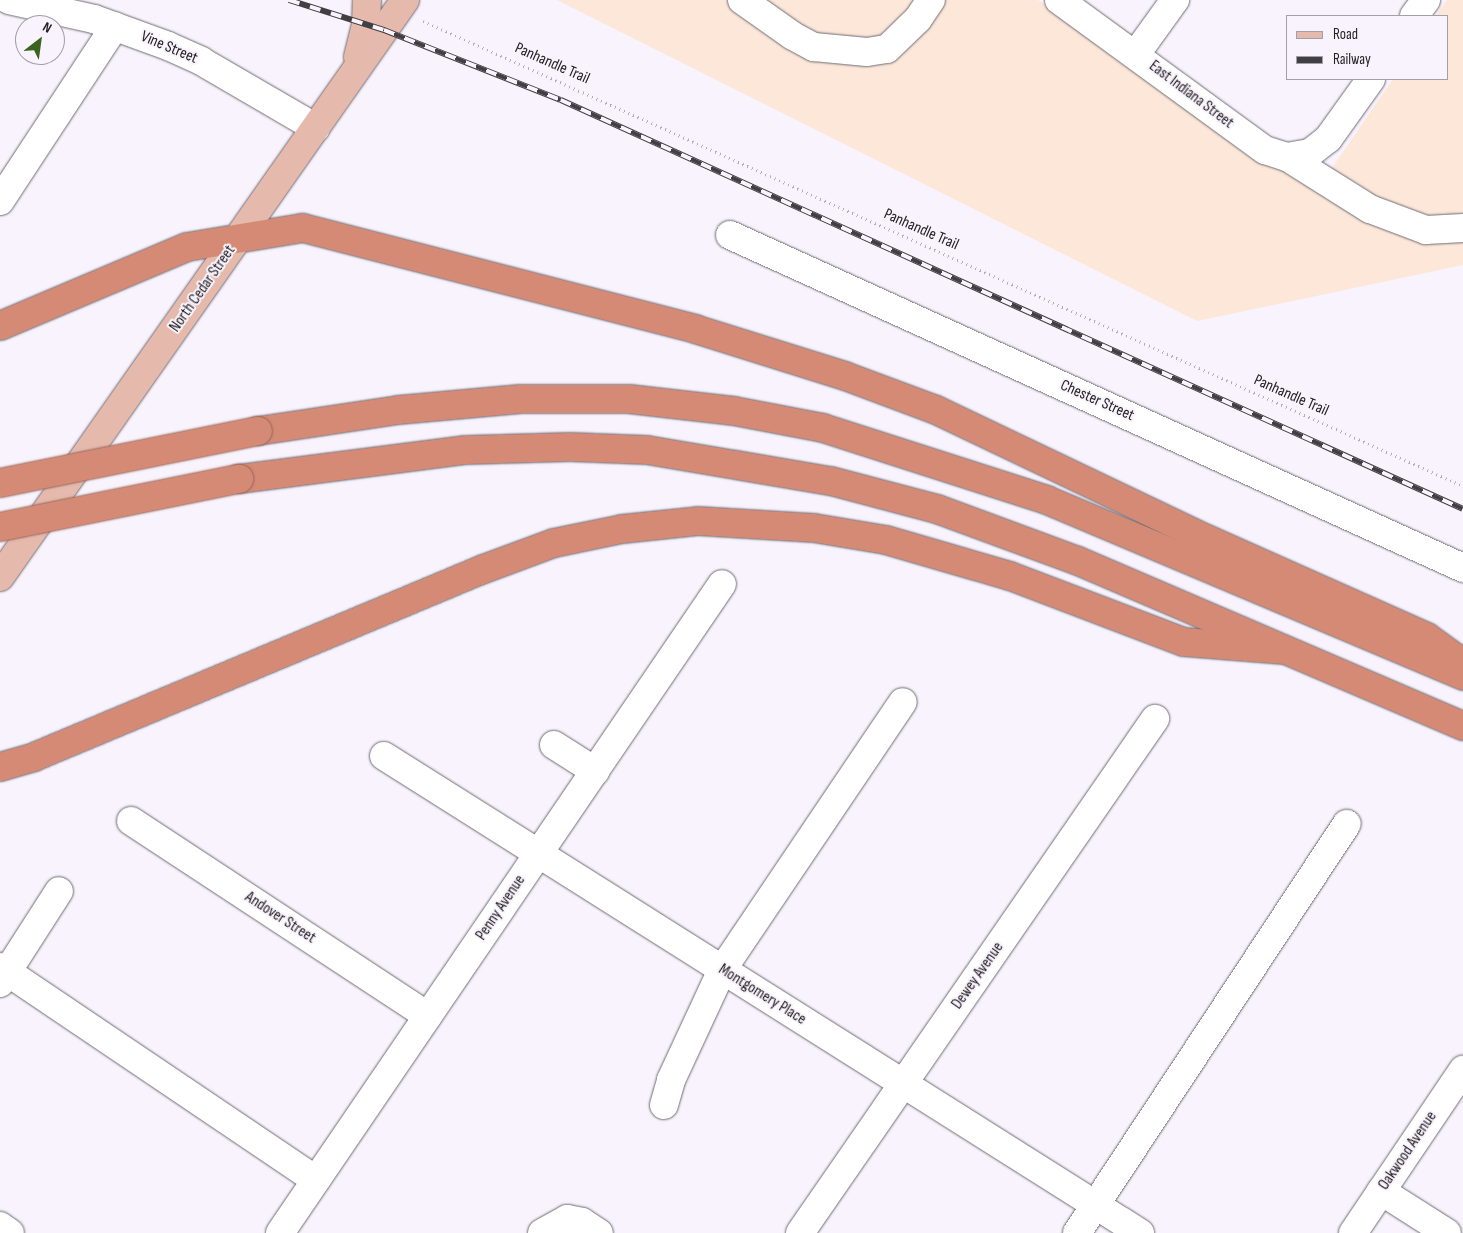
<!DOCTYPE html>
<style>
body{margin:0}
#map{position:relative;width:1463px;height:1233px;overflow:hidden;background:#f8f3fc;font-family:"Sofia Sans Condensed",sans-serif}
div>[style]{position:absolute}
.industrial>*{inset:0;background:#fce7d8}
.path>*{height:3px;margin-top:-1.5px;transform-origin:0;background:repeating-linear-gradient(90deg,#b1adb4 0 1px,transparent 0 5px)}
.roads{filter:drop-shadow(0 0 1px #706b74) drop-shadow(0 0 1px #706b74)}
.minor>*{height:28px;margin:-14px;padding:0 14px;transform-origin:14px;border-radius:14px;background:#fff}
.major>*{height:28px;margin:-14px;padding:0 14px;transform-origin:14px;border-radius:14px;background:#e5b9ac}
.highway>*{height:28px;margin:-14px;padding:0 14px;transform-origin:14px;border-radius:14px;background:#d48a74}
.rail>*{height:5.5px;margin-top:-2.75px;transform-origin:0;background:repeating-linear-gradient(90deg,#f8f3fc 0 11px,#413f43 0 22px);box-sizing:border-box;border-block:1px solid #413f43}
.bridges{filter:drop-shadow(0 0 1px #966558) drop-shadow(0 0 1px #966558)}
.highway-bridge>*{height:28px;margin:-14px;padding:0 14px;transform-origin:14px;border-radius:14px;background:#d48a74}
span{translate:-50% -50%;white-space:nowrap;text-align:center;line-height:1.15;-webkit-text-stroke:4px #f8f3fc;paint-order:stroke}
.street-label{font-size:16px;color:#232124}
.legend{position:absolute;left:1286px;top:15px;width:162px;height:65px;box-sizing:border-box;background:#f8f3fc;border:1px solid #a39fa6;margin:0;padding:6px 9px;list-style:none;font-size:15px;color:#232124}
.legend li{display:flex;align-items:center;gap:10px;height:25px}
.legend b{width:25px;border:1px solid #a39fa6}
.north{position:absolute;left:15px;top:15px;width:50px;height:50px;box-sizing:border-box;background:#f8f3fc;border:1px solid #a39fa6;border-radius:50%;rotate:30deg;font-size:14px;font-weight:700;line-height:20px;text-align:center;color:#232124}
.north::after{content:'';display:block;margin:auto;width:18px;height:22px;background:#3c641f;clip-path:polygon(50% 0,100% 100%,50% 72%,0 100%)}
</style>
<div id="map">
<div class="industrial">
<i style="clip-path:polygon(557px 0,1038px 0,1317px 190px,1393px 79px,1447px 79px,1447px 16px,1436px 16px,1447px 0,1463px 0,1463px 265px,1197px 321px)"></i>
</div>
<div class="path">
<i style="left:423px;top:21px;width:1139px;rotate:24.09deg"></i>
</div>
<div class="roads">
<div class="minor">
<i style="left:9px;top:0;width:87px;rotate:12.6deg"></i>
<i style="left:94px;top:19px;width:79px;rotate:20deg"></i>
<i style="left:168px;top:46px;width:36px;rotate:24deg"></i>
<i style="left:201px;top:61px;width:133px;rotate:30.2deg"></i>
<i style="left:742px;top:0;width:62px;rotate:35.2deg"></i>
<i style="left:793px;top:36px;width:24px;rotate:28deg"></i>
<i style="left:814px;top:47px;width:53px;rotate:5.4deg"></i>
<i style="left:867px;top:52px;width:20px;rotate:-9deg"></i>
<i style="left:887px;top:49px;width:43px;rotate:-44.1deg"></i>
<i style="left:918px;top:19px;width:23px;rotate:-56deg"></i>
<i style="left:1059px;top:0;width:255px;rotate:36.1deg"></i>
<i style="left:1265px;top:150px;width:23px;rotate:18deg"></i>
<i style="left:1287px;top:157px;width:23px;rotate:-10deg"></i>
<i style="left:1310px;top:153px;width:23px;rotate:-38deg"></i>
<i style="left:1328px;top:139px;width:74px;rotate:-54.4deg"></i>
<i style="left:1414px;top:16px;width:20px;rotate:-53deg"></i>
<i style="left:1136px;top:54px;width:67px;rotate:-54.2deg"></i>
<i style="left:1287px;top:157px;width:98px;rotate:32.1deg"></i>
<i style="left:1370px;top:209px;width:60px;rotate:20.6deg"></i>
<i style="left:1426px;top:230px;width:37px;rotate:-3deg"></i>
<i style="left:0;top:201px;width:209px;rotate:-56.7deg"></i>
<i style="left:730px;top:235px;width:805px;rotate:24.43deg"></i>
<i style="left:554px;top:745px;width:49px;rotate:32.4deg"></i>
<i style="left:384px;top:756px;width:894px;rotate:32.25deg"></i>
<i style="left:131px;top:821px;width:355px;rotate:33.3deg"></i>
<i style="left:0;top:967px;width:381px;rotate:34deg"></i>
<i style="left:0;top:983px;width:109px;rotate:-57.3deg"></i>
<i style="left:664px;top:1105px;width:26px;rotate:-74deg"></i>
<i style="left:671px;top:1080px;width:121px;rotate:-65.1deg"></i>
<i style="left:722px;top:970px;width:323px;rotate:-56deg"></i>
<i style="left:1381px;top:1191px;width:78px;rotate:32.5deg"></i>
<i style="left:0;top:1226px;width:12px;rotate:35deg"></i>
<i style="left:280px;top:1233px;width:785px;rotate:-55.74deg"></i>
<i style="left:542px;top:1233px;width:29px;rotate:-29deg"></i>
<i style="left:567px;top:1219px;width:15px;rotate:11deg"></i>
<i style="left:582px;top:1222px;width:20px;rotate:33deg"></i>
<i style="left:800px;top:1233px;width:625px;rotate:-55.37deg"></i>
<i style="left:1077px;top:1233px;width:490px;rotate:-56.6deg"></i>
<i style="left:1353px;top:1233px;width:197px;rotate:-56deg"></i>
</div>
<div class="major">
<i style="left:358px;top:57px;width:32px;rotate:-76deg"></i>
<i style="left:366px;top:26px;width:26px;rotate:-88deg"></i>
<i style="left:0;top:577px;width:705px;rotate:-54.93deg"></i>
</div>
<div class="highway">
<i style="left:0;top:326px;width:203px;rotate:-22.9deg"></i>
<i style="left:187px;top:247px;width:118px;rotate:-9.3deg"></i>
<i style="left:303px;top:228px;width:405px;rotate:14.4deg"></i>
<i style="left:695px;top:329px;width:157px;rotate:17.4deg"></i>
<i style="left:845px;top:376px;width:97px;rotate:20.5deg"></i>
<i style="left:936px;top:410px;width:300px;rotate:25.5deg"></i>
<i style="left:1207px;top:539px;width:241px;rotate:24deg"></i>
<i style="left:1427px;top:637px;width:44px;rotate:35.8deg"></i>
<i style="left:258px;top:431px;width:142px;rotate:-8.5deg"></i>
<i style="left:398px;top:410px;width:123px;rotate:-5.1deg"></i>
<i style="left:521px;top:399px;width:108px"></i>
<i style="left:629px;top:399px;width:106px;rotate:6.5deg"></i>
<i style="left:734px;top:411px;width:91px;rotate:10.8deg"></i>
<i style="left:823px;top:428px;width:235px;rotate:17.8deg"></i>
<i style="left:1047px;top:500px;width:452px;rotate:22.9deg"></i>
<i style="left:239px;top:479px;width:229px;rotate:-7.3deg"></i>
<i style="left:466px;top:450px;width:104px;rotate:-1.7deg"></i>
<i style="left:570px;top:447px;width:77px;rotate:2.2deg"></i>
<i style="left:647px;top:450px;width:187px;rotate:9.6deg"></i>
<i style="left:831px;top:481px;width:110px;rotate:14.8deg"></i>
<i style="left:937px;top:509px;width:150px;rotate:20.2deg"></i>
<i style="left:1078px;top:561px;width:419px;rotate:23.2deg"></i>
<i style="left:0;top:767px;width:35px;rotate:-16deg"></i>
<i style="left:34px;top:757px;width:485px;rotate:-22.7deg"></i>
<i style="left:481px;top:570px;width:78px;rotate:-20.3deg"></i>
<i style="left:554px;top:543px;width:69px;rotate:-11.6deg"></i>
<i style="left:622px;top:529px;width:76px;rotate:-6deg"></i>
<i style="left:698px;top:521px;width:116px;rotate:3.5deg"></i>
<i style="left:814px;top:528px;width:73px;rotate:9.5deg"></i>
<i style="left:886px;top:540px;width:129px;rotate:16.2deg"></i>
<i style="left:1010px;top:576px;width:186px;rotate:20.8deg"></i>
<i style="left:1184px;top:642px;width:101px;rotate:4.5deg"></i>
</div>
</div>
<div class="rail">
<i style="left:289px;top:0;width:100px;rotate:17.5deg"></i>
<i style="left:384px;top:30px;width:190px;rotate:21.6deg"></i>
<i style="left:561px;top:100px;width:990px;rotate:24.39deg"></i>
</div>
<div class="bridges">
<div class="highway-bridge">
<i style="left:0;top:483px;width:263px;rotate:-11.4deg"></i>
<i style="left:0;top:527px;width:244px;rotate:-11.4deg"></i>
</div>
</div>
<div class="street-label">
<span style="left:169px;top:48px;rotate:23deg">Vine Street</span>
<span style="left:552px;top:64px;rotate:24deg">Panhandle Trail</span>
<span style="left:1191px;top:95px;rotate:37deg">East Indiana Street</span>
<span style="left:921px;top:230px;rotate:24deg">Panhandle Trail</span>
<span style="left:203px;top:289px;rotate:-55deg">North Cedar Street</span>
<span style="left:1291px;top:396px;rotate:24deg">Panhandle Trail</span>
<span style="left:1097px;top:401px;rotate:24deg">Chester Street</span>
<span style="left:501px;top:908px;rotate:-56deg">Penny Avenue</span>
<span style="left:280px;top:918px;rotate:33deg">Andover Street</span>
<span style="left:978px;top:976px;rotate:-55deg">Dewey Avenue</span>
<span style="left:762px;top:995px;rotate:32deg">Montgomery Place</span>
<span style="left:1408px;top:1151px;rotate:-56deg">Oakwood Avenue</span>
</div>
<ul class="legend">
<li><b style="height:6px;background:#e5b9ac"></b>Road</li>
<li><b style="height:6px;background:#413f43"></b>Railway</li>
</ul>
<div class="north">N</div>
</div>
